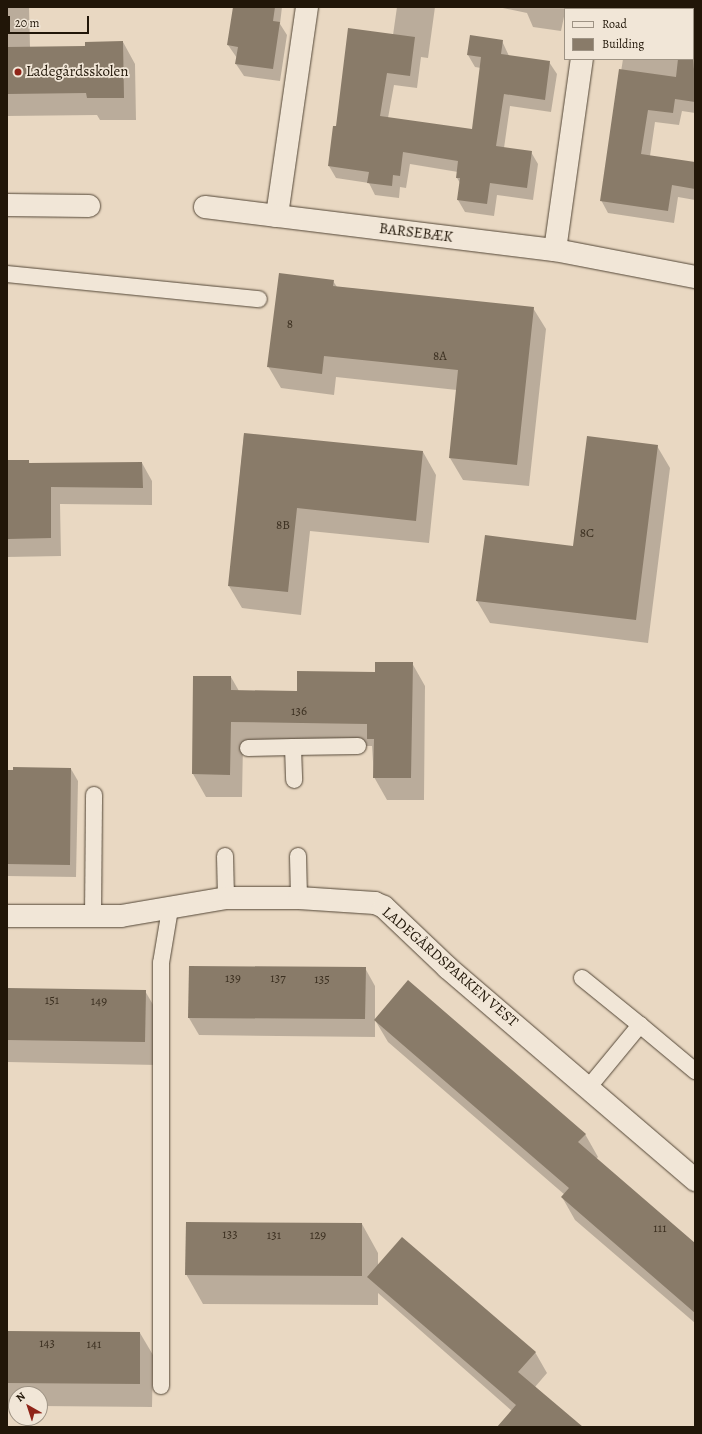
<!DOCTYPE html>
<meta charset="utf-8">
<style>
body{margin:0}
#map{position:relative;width:702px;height:1434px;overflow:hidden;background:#e9d8c2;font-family:Alegreya,serif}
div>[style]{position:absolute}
.shadow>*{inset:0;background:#0003}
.building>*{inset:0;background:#897b69}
.roads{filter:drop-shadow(0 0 1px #534636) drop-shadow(0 0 1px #534636)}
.service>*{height:16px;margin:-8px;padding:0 8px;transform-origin:8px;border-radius:8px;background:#f1e6d7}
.minor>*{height:22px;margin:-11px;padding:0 11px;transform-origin:11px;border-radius:11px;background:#f1e6d7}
.dots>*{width:11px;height:11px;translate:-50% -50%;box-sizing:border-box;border:2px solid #f1e6d7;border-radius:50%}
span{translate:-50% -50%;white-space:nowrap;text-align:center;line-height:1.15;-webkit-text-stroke:3.5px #f1e6d7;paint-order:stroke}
.number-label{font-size:13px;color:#3b2f20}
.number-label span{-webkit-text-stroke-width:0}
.poi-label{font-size:15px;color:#211608}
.left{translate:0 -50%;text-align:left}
.street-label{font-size:15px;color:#211608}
.frame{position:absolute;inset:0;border:8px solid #211608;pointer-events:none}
.legend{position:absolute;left:564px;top:8px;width:130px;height:52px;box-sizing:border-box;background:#f1e6d7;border:1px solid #9e9384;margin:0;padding:5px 7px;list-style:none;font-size:12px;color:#211608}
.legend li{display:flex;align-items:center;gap:8px;height:20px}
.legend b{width:20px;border:1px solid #9e9384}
.north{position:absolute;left:8px;top:1386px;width:40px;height:40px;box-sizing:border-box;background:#f1e6d7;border:1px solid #9e9384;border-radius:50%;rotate:321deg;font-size:11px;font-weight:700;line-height:16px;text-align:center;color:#211608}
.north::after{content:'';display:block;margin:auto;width:14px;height:18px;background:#8f2418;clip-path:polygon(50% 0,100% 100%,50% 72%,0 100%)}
.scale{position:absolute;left:8px;top:16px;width:81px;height:18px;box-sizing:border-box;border:2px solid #211608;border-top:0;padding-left:5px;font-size:12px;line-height:14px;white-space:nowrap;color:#211608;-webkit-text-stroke:3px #f1e6d7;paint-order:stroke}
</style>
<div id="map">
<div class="shadow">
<i style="clip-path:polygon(7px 7px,29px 7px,30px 47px,86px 47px,123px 42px,135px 64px,136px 120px,100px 120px,97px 115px,7px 116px)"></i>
<i style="clip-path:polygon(234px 7px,282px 7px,280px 24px,287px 35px,280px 81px,244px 76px,236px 64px,237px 58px,228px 45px)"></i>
<i style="clip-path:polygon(397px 7px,435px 7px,428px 58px,421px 57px,417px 88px,394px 85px,388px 118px,473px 130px,481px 68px,475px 67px,468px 55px,502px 41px,509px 56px,549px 62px,557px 74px,551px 112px,510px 106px,504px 148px,531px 152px,538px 164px,533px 200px,497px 195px,494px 216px,465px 212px,458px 200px,460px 183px,457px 178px,458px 172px,410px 164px,406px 188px,400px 187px,399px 198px,375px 195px,369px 183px,336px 178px,329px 166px,337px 127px,393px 35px)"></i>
<i style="clip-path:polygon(498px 7px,566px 7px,561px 31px,533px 27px,527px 13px)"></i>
<i style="clip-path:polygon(631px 7px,687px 7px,631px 9px)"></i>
<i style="clip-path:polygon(623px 59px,679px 59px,678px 66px,695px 68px,695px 113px,682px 111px,679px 125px,655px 122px,650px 156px,695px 163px,695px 200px,678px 197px,674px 223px,608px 213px,601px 200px)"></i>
<i style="clip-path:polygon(333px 281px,337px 287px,533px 308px,546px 329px,529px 486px,463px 480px,450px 458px,457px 390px,336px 377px,334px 395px,281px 388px,268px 366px)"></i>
<i style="clip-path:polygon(244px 434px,423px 452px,436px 475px,429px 543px,310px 531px,301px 615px,242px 608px,229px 586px)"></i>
<i style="clip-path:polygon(657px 446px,670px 468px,648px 643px,490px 623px,477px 601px,574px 547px)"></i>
<i style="clip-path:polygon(7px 461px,28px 461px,30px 464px,142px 463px,152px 481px,152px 505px,60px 504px,61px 556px,7px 557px)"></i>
<i style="clip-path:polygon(412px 663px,425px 686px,424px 800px,387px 800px,374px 777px,372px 746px,243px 745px,242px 797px,206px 797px,193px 774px,231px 677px,239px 691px,298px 692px)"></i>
<i style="clip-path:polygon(71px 769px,78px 781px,76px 877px,7px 876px,7px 771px)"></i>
<i style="clip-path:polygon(365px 968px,375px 986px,375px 1037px,199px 1035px,189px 1018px)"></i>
<i style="clip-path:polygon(7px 989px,145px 991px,158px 1013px,157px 1065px,7px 1062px)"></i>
<i style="clip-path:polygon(375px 1020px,585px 1134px,598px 1157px,596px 1159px,695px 1245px,695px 1323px,575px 1220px,562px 1197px,565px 1195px,388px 1042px)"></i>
<i style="clip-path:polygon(362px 1224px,378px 1253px,378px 1266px,535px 1352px,547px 1373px,535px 1387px,581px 1427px,501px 1427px,512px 1411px,378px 1293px,378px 1305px,203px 1304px,186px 1274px)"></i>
<i style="clip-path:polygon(7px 1332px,140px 1333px,153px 1355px,152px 1407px,40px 1406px,40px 1394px,16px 1394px,16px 1405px,7px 1405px)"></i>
</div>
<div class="building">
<i style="clip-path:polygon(233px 7px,275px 7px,273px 21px,280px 22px,273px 69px,235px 64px,238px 47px,227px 45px)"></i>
<i style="clip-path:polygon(348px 28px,415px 37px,410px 76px,387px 73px,380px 116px,472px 129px,481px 57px,467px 55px,470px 35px,503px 40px,501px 54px,550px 61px,545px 100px,504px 94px,496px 146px,532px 151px,527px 188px,490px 183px,487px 204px,457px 200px,460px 178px,456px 178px,458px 161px,403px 152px,400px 176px,393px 175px,392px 186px,367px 183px,369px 172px,328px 166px,333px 126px,336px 126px)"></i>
<i style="clip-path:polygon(693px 38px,695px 102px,675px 99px,673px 113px,648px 110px,641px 154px,695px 162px,695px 189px,672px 185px,668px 211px,600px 201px,619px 69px,676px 77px,678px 59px,693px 59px)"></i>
<i style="clip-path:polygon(123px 41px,124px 98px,87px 98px,86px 93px,7px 94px,7px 47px,85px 46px,85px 42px)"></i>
<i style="clip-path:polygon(279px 273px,334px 280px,333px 286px,534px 307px,517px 465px,449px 458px,458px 370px,324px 356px,322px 374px,267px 367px)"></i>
<i style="clip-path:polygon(244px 433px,423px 451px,416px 521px,297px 508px,288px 592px,228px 586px)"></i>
<i style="clip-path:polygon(587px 436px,658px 445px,636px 620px,476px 601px,485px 535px,573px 546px)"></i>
<i style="clip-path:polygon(7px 460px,29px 460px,29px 463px,142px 462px,143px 488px,51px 487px,51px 538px,8px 539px)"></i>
<i style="clip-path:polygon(375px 662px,413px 662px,411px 778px,373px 778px,374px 739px,367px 739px,367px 724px,231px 722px,230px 775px,192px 774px,193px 676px,231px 676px,231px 690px,297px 691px,297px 671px,375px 672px)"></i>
<i style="clip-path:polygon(13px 767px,71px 768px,70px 865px,7px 864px,7px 770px,13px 770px)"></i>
<i style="clip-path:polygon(189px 966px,366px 967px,365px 1019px,188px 1018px)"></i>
<i style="clip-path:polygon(408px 980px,586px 1134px,578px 1142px,695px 1243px,695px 1313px,561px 1197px,569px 1188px,374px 1020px)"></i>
<i style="clip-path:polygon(7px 988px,146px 990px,145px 1042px,7px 1040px)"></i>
<i style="clip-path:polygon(186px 1222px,362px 1223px,362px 1276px,185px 1275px)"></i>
<i style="clip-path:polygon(402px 1237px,536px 1352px,518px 1372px,583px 1427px,497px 1427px,516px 1405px,367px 1277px)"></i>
<i style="clip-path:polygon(7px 1331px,140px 1332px,140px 1384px,7px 1383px)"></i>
</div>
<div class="roads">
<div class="service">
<i style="left:7px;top:274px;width:253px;rotate:5.7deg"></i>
<i style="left:293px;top:747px;width:65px;rotate:-0.9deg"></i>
<i style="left:248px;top:748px;width:45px;rotate:-1.3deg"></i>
<i style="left:293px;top:747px;width:33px;rotate:88deg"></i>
<i style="left:225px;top:856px;width:42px;rotate:88.6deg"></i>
<i style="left:298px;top:856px;width:42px;rotate:88.6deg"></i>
<i style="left:93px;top:916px;width:121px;rotate:-89.5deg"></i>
<i style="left:582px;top:978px;width:75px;rotate:39deg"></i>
<i style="left:588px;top:1088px;width:82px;rotate:-50.5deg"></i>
<i style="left:640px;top:1025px;width:72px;rotate:39.9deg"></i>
<i style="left:161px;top:1386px;width:423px;rotate:-90deg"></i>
<i style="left:161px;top:963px;width:55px;rotate:-80.5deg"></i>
</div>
<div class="minor">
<i style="left:307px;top:7px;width:211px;rotate:98.2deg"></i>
<i style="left:277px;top:216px;width:280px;rotate:7deg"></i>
<i style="left:555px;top:250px;width:143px;rotate:10.9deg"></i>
<i style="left:589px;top:9px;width:2px;rotate:-63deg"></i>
<i style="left:7px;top:205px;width:82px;rotate:0.7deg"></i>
<i style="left:205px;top:207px;width:73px;rotate:7.1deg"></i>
<i style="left:555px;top:250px;width:193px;rotate:-82deg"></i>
<i style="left:7px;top:916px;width:114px"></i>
<i style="left:121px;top:916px;width:107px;rotate:-9.7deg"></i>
<i style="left:226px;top:898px;width:73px"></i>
<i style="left:299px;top:898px;width:76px;rotate:3.8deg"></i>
<i style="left:375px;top:903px;width:10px;rotate:24deg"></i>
<i style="left:384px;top:907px;width:88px;rotate:43.6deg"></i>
<i style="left:448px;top:968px;width:326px;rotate:40.6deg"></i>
</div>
</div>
<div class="dots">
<i style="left:18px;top:72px;background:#8f2418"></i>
</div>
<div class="number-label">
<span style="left:290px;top:324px">8</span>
<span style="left:440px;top:356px">8A</span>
<span style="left:283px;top:525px">8B</span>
<span style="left:587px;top:533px">8C</span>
<span style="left:299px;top:711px">136</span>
<span style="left:233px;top:978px">139</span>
<span style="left:278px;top:978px">137</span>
<span style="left:322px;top:979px">135</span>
<span style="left:52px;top:1000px">151</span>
<span style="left:99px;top:1001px">149</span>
<span style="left:660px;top:1228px">111</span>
<span style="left:230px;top:1234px">133</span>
<span style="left:274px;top:1235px">131</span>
<span style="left:318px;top:1235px">129</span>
<span style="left:47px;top:1343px">143</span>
<span style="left:94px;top:1344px">141</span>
</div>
<div class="poi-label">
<span class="left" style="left:26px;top:72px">Ladegårdsskolen</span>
</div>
<div class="street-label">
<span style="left:416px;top:233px;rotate:7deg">BARSEBÆK</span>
<span style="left:450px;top:967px;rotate:41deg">LADEGÅRDSPARKEN VEST</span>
</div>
<div class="frame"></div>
<ul class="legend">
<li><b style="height:5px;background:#f1e6d7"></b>Road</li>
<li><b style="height:11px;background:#897b69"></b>Building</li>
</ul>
<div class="north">N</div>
<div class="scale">20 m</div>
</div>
